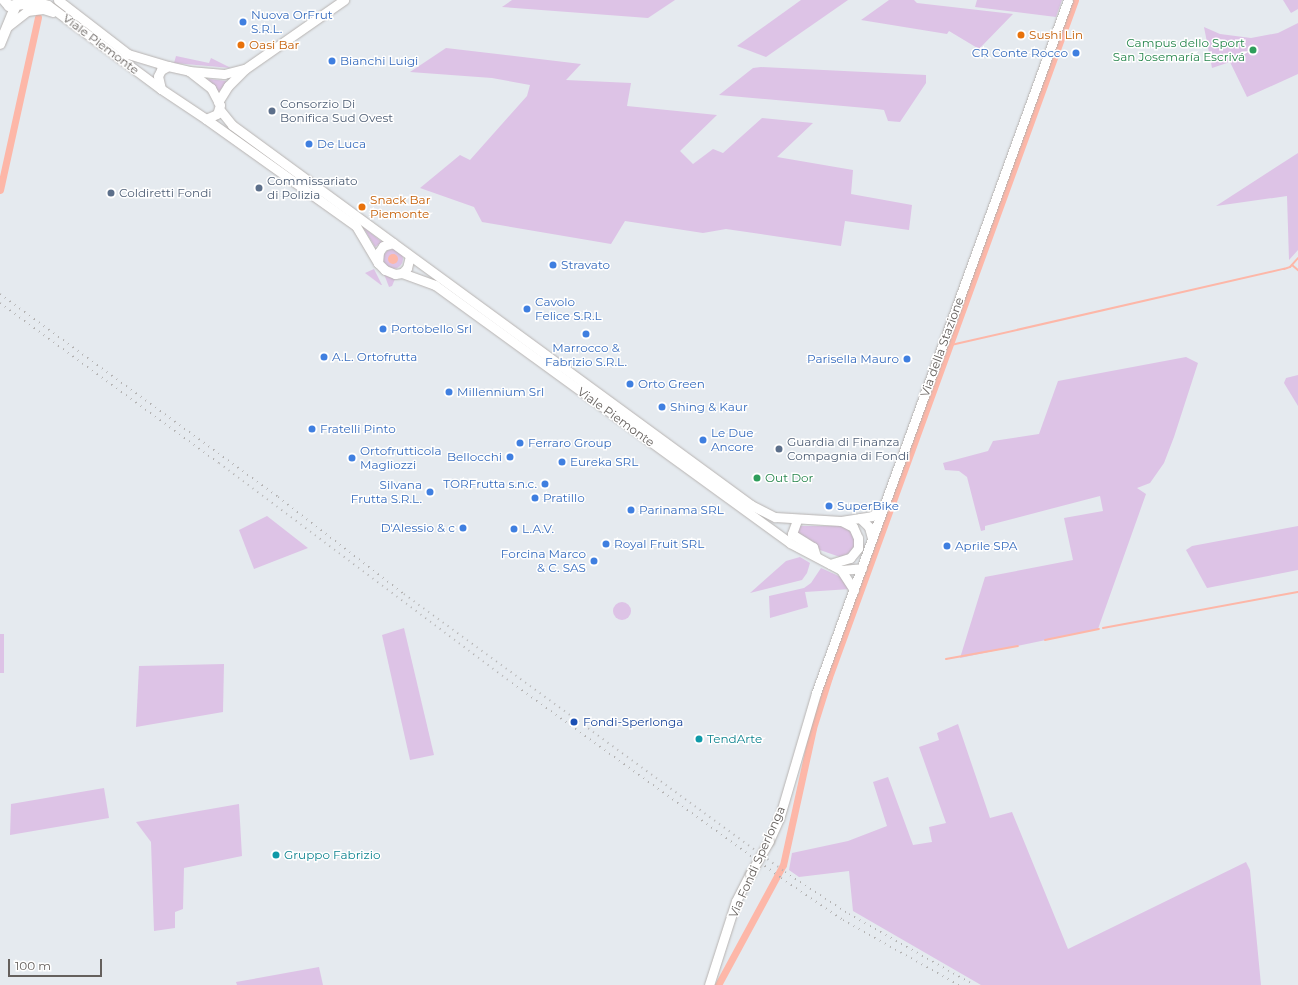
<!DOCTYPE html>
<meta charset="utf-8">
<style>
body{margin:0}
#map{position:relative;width:1298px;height:985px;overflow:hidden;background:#e5eaef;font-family:Montserrat,sans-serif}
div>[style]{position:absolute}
.green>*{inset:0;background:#ddc3e6}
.round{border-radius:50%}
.water>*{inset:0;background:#fdb7a8}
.stream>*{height:2px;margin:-1px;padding:0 1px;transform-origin:1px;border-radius:1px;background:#fdb7a8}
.canal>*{height:7px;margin:-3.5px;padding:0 3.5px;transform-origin:3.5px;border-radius:3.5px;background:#fdb7a8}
.roads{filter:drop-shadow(0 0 1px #b7b3b1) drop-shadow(0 0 1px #b7b3b1)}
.tertiary>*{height:9px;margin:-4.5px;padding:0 4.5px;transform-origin:4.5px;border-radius:4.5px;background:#fff}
.secondary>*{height:10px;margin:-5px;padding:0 5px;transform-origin:5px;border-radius:5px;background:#fff}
.rail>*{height:2px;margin-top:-1px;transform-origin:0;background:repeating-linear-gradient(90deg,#b3b2b2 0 1px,transparent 0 6px)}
.bridges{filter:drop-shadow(0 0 1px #b7b3b1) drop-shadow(0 0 1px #b7b3b1)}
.tertiary-bridge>*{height:9px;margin:-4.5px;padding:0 4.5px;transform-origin:4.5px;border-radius:4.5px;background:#fff}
.dots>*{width:11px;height:11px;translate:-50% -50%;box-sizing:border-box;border:2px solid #fff;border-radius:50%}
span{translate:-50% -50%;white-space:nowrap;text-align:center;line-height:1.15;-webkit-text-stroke:3px #fff;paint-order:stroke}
.shop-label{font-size:12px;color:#366cbe}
.left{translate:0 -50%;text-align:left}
.right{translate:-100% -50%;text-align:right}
.food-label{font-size:12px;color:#c56008}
.leisure-label{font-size:12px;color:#27864d}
.street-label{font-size:12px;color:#65605d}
.service-label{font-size:12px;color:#4e5e75}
.transit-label{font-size:12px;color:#164399}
.culture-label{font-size:12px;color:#0d838f}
.scale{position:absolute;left:8px;top:959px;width:94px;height:18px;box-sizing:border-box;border:2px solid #65605d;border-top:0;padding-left:5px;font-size:12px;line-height:14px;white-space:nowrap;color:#65605d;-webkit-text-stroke:3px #fff;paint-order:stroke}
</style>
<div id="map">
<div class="green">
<i style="clip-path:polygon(512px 0,675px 0,648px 18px,502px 7px)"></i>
<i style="clip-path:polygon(801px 0,848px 0,766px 57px,737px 46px)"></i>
<i style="clip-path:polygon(889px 0,914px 0,917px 3px,1013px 14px,979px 49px,949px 31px,947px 34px,861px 20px)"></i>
<i style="clip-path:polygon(977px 0,1062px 0,1056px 17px,975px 7px)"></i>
<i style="clip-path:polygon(1283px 0,1298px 0,1298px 9px,1291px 13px)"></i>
<i style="clip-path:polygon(1298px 23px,1298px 74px,1247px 97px,1230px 62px,1212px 68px,1204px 27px,1220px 34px,1251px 38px,1278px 33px)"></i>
<i style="clip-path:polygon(446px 48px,581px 64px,566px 80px,631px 83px,627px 106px,717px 115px,680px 151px,693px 164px,713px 149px,723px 153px,762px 118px,813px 123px,777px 157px,853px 170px,851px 194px,912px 205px,909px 230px,845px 221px,841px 246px,726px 229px,703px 233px,625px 221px,611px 244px,482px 222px,474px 207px,420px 188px,460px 155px,470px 160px,527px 96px,530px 85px,492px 78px,410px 72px)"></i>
<i style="clip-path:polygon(176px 56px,209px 63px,211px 58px,231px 68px,174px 63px)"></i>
<i style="clip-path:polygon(761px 67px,926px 75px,926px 83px,900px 122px,888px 121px,884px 110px,877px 109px,719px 95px,753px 68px)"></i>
<i style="clip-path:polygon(209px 79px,226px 81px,226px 82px,219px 92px,208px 81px)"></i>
<i style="clip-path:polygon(1298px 153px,1298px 250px,1289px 260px,1287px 196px,1216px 206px)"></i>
<i style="clip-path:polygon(363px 227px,382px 242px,375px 247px)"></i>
<i class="round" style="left:383px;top:249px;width:20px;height:20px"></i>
<i style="clip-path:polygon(374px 269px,382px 285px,381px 285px,365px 273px)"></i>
<i style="clip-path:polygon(384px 274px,395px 279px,392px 286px,389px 287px)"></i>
<i style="clip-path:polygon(1186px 357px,1198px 363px,1174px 437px,1164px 463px,1150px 483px,1137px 488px,1146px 494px,1098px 629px,960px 658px,985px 577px,1073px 560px,1064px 518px,1103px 511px,1100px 496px,985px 526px,985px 530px,981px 531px,967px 477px,959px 471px,945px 470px,943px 463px,988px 451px,993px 441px,1039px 434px,1058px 381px)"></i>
<i style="clip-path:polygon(1298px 375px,1298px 406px,1284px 383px,1286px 378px)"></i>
<i style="clip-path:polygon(267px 516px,308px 548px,254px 569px,239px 530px)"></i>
<i style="clip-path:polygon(799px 526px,839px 526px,847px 528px,853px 535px,855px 544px,850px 553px,840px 557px,820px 550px,816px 545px,797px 536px,795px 530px)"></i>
<i style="clip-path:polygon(1298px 526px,1298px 570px,1207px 588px,1186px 550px,1192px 546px)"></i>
<i style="clip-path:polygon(800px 557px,810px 563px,807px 573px,802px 580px,750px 593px,786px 561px)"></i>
<i style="clip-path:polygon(821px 568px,843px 578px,850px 589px,805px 592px,808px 607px,770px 618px,769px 596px,804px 588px,811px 583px)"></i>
<i class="round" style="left:613px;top:602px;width:18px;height:18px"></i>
<i style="clip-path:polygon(404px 628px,434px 755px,410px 760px,382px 635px)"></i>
<i style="clip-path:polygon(0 634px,4px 634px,4px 673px,0 673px)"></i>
<i style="clip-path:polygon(224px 664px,223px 712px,136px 727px,139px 666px)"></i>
<i style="clip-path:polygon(958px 724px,990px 818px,1012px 812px,1068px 949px,1246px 862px,1250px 870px,1261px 985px,981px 985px,853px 911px,849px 871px,799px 877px,789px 870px,792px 853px,848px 841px,887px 826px,873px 782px,888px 777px,913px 845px,932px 842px,929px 827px,946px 823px,919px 747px,939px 740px,937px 733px)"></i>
<i style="clip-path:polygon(104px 788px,109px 818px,10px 835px,11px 804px)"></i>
<i style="clip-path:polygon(239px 804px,242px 856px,184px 868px,183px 909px,175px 912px,175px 928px,154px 931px,151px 842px,136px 822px)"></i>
<i style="clip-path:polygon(319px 967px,323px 985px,237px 985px,236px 982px)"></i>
</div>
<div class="water">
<i class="round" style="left:388px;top:254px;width:10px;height:10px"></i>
</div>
<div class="stream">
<i style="left:1292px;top:265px;width:8px;rotate:40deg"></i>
<i style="left:951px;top:345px;width:342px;rotate:-12.9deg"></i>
<i style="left:1284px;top:269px;width:6px;rotate:-18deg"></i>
<i style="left:1290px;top:267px;width:12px;rotate:-48deg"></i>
<i style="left:1103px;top:628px;width:198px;rotate:-10.5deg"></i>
<i style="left:1045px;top:640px;width:55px;rotate:-11.5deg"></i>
<i style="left:946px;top:659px;width:73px;rotate:-10.2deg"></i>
</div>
<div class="canal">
<i style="left:0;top:190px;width:177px;rotate:-77.6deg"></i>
<i style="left:718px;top:985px;width:136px;rotate:-61.6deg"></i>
<i style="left:783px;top:865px;width:140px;rotate:-77.6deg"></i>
<i style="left:813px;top:728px;width:53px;rotate:-72.6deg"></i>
<i style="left:829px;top:677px;width:720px;rotate:-70.03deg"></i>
</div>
<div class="roads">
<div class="tertiary">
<i style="left:58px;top:0;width:88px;rotate:37.6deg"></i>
<i style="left:128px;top:54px;width:42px;rotate:16.7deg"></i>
<i style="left:16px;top:5px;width:22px;rotate:-8deg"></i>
<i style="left:38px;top:2px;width:10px;rotate:17deg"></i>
<i style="left:48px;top:5px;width:141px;rotate:36.6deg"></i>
<i style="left:8px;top:26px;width:24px;rotate:-38deg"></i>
<i style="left:27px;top:11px;width:16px;rotate:-7deg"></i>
<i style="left:43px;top:9px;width:10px;rotate:17deg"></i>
<i style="left:168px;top:66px;width:22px;rotate:13deg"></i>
<i style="left:189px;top:71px;width:28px;rotate:38deg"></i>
<i style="left:211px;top:88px;width:19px;rotate:62deg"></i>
<i style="left:220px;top:105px;width:9px;rotate:108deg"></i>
<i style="left:217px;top:114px;width:12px;rotate:156deg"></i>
<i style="left:206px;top:119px;width:54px;rotate:-146.3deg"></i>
<i style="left:161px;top:89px;width:13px;rotate:-103deg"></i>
<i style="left:158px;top:76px;width:7px;rotate:-63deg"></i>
<i style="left:161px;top:70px;width:8px;rotate:-30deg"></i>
<i style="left:189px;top:71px;width:35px;rotate:5deg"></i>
<i style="left:224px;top:74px;width:21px;rotate:-14deg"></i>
<i style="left:218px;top:102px;width:19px;rotate:-58deg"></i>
<i style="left:228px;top:86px;width:24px;rotate:-45deg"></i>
<i style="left:245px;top:69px;width:121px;rotate:-34.9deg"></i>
<i style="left:220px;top:110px;width:19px;rotate:51deg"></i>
<i style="left:232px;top:125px;width:200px;rotate:36.2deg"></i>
<i style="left:206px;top:119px;width:184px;rotate:35.5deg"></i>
<i style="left:356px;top:226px;width:43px;rotate:59.3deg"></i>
<i style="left:410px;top:256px;width:12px;rotate:104deg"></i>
<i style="left:407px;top:268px;width:7px;rotate:135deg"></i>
<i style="left:402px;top:273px;width:7px;rotate:172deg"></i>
<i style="left:395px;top:274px;width:11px;rotate:-158deg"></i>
<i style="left:385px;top:270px;width:10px;rotate:-135deg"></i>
<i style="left:378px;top:263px;width:11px;rotate:-85deg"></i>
<i style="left:379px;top:252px;width:7px;rotate:-56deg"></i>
<i style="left:383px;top:246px;width:10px;rotate:-17deg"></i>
<i style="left:393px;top:243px;width:444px;rotate:36.2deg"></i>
<i style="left:751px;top:505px;width:27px;rotate:27deg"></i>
<i style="left:775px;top:517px;width:66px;rotate:3.5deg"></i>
<i style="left:841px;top:521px;width:31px;rotate:-9deg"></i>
<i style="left:872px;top:516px;width:12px;rotate:-35deg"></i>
<i style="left:402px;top:273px;width:35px;rotate:20deg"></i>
<i style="left:435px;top:285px;width:439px;rotate:36deg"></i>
<i style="left:790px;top:543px;width:58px;rotate:27.9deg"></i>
<i style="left:841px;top:570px;width:24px;rotate:57deg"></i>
<i style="left:860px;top:518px;width:13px;rotate:45deg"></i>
<i style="left:869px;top:527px;width:11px;rotate:75deg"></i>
<i style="left:797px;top:520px;width:15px;rotate:110deg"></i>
<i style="left:792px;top:534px;width:25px;rotate:32deg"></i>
<i style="left:813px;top:547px;width:9px;rotate:72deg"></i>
<i style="left:830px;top:564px;width:21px;rotate:-17deg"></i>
<i style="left:850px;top:558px;width:13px;rotate:-51deg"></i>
<i style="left:858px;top:548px;width:10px;rotate:-90deg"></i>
<i style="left:858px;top:538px;width:12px;rotate:-114deg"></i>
<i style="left:853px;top:527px;width:13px;rotate:-153deg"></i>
<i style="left:841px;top:570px;width:21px;rotate:-5deg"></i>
<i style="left:769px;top:841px;width:24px;rotate:-66deg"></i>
<i style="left:779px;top:819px;width:131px;rotate:-73.6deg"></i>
<i style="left:816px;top:693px;width:737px;rotate:-70.02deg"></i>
<i style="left:709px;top:985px;width:88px;rotate:-72.2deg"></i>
<i style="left:736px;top:901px;width:30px;rotate:-63deg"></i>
</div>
<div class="secondary">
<i style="left:4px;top:0;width:8px;rotate:50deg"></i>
<i style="left:9px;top:6px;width:7px;rotate:-8deg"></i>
<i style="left:16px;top:5px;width:5px;rotate:-53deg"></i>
<i style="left:0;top:44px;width:42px;rotate:-67.7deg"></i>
</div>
</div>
<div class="rail">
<i style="left:0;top:294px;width:344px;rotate:36.1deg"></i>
<i style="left:278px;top:497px;width:159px;rotate:37.6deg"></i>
<i style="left:404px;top:594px;width:472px;rotate:36.1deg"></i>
<i style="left:785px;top:872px;width:77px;rotate:33.3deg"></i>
<i style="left:849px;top:914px;width:144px;rotate:29.6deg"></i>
<i style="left:0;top:303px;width:271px;rotate:36.2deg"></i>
<i style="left:219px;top:463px;width:366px;rotate:36.9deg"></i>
<i style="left:512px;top:683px;width:332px;rotate:35.9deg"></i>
<i style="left:781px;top:878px;width:75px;rotate:34.1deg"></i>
<i style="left:843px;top:920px;width:133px;rotate:29.3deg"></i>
</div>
<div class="bridges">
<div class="tertiary-bridge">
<i style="left:750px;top:874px;width:38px;rotate:-60deg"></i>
</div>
</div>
<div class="dots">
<i style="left:243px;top:22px;background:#3f7fe0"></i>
<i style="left:1021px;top:35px;background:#e8710a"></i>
<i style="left:241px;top:45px;background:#e8710a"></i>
<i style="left:1253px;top:50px;background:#2e9e5b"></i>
<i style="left:1076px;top:53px;background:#3f7fe0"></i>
<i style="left:332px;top:61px;background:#3f7fe0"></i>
<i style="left:272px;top:111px;background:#5c6f8a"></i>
<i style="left:309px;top:144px;background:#3f7fe0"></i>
<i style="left:259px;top:188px;background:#5c6f8a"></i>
<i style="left:111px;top:193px;background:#5c6f8a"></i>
<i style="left:362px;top:207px;background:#e8710a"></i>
<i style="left:553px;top:265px;background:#3f7fe0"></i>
<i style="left:527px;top:309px;background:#3f7fe0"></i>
<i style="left:383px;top:329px;background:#3f7fe0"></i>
<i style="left:586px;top:334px;background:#3f7fe0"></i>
<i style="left:324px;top:357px;background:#3f7fe0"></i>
<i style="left:907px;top:359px;background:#3f7fe0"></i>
<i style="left:630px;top:384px;background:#3f7fe0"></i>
<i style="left:449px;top:392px;background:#3f7fe0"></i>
<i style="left:662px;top:407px;background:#3f7fe0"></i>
<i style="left:312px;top:429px;background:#3f7fe0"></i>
<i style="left:703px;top:440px;background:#3f7fe0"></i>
<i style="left:520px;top:443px;background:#3f7fe0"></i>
<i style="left:779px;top:449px;background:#5c6f8a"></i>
<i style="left:510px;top:457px;background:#3f7fe0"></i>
<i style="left:352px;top:458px;background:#3f7fe0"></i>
<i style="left:562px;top:462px;background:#3f7fe0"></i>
<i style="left:757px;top:478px;background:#2e9e5b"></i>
<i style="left:545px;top:484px;background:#3f7fe0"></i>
<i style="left:430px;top:492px;background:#3f7fe0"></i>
<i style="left:535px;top:498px;background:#3f7fe0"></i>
<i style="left:829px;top:506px;background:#3f7fe0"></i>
<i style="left:631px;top:510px;background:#3f7fe0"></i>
<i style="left:463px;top:528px;background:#3f7fe0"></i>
<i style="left:514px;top:529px;background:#3f7fe0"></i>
<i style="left:606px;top:544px;background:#3f7fe0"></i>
<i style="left:947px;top:546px;background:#3f7fe0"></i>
<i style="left:594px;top:561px;background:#3f7fe0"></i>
<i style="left:574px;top:722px;background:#1a4fb4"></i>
<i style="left:699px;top:739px;background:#0f9aa8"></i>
<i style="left:276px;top:855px;background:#0f9aa8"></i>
</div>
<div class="shop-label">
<span class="left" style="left:251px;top:22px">Nuova OrFrut<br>S.R.L.</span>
<span class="right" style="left:1068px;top:53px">CR Conte Rocco</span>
<span class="left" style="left:340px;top:61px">Bianchi Luigi</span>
<span class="left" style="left:317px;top:144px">De Luca</span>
<span class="left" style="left:561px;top:265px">Stravato</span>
<span class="left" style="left:535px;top:309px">Cavolo<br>Felice S.R.L</span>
<span class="left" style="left:391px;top:329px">Portobello Srl</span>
<span style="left:586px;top:355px">Marrocco &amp;<br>Fabrizio S.R.L.</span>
<span class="left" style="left:332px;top:357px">A.L. Ortofrutta</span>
<span class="right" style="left:899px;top:359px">Parisella Mauro</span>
<span class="left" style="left:638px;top:384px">Orto Green</span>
<span class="left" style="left:457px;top:392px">Millennium Srl</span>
<span class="left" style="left:670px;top:407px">Shing &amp; Kaur</span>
<span class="left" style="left:320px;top:429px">Fratelli Pinto</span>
<span class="left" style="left:711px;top:440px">Le Due<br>Ancore</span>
<span class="left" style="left:528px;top:443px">Ferraro Group</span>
<span class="left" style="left:360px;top:458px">Ortofrutticola<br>Magliozzi</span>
<span class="right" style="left:502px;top:457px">Bellocchi</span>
<span class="left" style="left:570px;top:462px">Eureka SRL</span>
<span class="right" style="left:537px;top:484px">TORFrutta s.n.c.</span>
<span class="right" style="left:422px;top:492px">Silvana<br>Frutta S.R.L.</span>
<span class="left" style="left:543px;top:498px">Pratillo</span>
<span class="left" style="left:837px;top:506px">SuperBike</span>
<span class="left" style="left:639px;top:510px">Parinama SRL</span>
<span class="right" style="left:455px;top:528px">D'Alessio &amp; c</span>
<span class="left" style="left:522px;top:529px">L.A.V.</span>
<span class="left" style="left:614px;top:544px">Royal Fruit SRL</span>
<span class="left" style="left:955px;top:546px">Aprile SPA</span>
<span class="right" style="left:586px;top:561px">Forcina Marco<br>&amp; C. SAS</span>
</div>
<div class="food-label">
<span class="left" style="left:1029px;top:35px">Sushi Lin</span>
<span class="left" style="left:249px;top:45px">Oasi Bar</span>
<span class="left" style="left:370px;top:207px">Snack Bar<br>Piemonte</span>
</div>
<div class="leisure-label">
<span class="right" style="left:1245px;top:50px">Campus dello Sport<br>San Josemaría Escrivá</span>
<span class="left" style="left:765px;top:478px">Out Dor</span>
</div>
<div class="street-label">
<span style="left:101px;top:44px;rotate:37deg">Viale Piemonte</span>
<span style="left:942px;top:347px;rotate:-70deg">Via della Stazione</span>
<span style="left:616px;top:417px;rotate:36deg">Viale Piemonte</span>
<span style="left:757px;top:862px;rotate:-66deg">Via Fondi Sperlonga</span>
</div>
<div class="service-label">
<span class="left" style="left:280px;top:111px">Consorzio Di<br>Bonifica Sud Ovest</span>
<span class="left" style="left:267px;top:188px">Commissariato<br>di Polizia</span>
<span class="left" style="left:119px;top:193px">Coldiretti Fondi</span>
<span class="left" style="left:787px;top:449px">Guardia di Finanza<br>Compagnia di Fondi</span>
</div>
<div class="transit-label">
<span class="left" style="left:583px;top:722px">Fondi-Sperlonga</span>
</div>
<div class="culture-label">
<span class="left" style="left:707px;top:739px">TendArte</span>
<span class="left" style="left:284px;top:855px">Gruppo Fabrizio</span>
</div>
<div class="scale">100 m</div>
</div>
